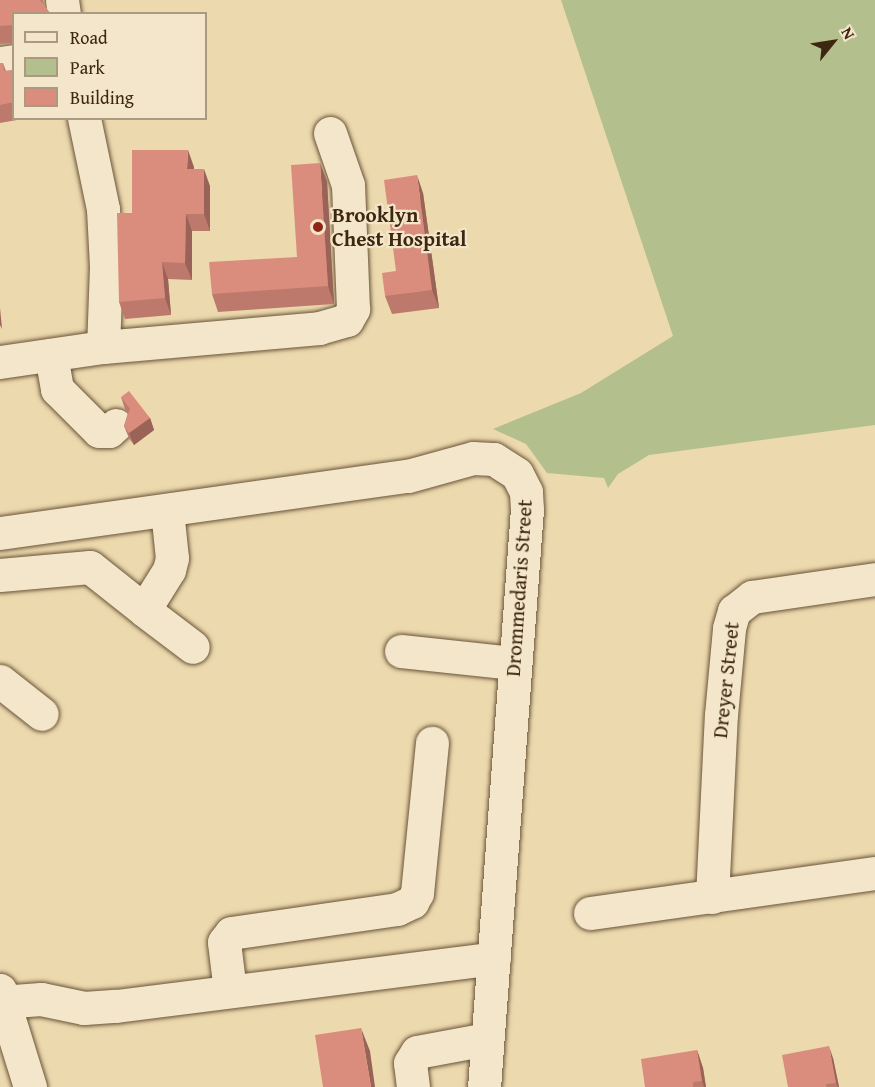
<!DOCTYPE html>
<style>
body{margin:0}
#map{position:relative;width:875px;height:1087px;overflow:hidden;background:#ecd9ae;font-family:"Gentium Book Plus",serif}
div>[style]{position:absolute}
.green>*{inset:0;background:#b3c08e}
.roads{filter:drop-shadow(0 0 2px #6a5438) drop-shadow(0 0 2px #6a5438)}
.minor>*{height:33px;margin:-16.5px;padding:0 16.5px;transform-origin:16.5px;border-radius:16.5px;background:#f3e6ca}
.wall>*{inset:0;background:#bc796c}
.shaded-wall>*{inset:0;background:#996358}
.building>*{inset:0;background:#db8d7d}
.dots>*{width:16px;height:16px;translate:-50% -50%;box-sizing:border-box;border:3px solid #f3e6ca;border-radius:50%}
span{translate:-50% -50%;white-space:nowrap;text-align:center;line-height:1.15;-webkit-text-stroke:4.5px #f3e6ca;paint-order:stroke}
.poi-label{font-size:21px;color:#3e2710;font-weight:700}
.left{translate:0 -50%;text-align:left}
.street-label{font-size:21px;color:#3e2710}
.legend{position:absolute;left:12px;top:12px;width:195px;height:108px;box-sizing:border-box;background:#f3e6ca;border:2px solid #ab9a80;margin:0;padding:8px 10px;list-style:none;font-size:18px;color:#3e2710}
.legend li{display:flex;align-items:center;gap:12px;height:30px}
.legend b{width:30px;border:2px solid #ab9a80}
.north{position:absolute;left:803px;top:12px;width:60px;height:60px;-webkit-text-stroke:4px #f3e6ca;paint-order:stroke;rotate:60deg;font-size:16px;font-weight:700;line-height:24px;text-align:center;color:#3e2710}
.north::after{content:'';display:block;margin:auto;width:21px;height:27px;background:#3e2710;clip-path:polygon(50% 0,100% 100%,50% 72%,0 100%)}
</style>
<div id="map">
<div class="green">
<i style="clip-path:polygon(561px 0,875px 0,875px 425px,649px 455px,618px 474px,608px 488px,604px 478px,547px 473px,526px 444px,493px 429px,581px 393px,673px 336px)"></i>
</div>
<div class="roads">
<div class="minor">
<i style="left:62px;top:0;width:14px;rotate:82deg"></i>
<i style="left:0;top:63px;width:14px;rotate:-8deg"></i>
<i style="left:84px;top:118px;width:93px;rotate:78.2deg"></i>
<i style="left:103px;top:209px;width:58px;rotate:87deg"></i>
<i style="left:106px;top:267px;width:80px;rotate:92.1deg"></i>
<i style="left:51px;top:355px;width:35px;rotate:80deg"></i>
<i style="left:57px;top:389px;width:59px;rotate:45deg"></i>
<i style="left:99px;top:431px;width:10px"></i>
<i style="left:109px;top:431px;width:9px;rotate:-41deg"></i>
<i style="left:0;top:362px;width:104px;rotate:-8.3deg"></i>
<i style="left:103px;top:347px;width:217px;rotate:-5deg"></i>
<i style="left:319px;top:328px;width:29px;rotate:-16deg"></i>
<i style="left:347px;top:320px;width:13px;rotate:-61deg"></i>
<i style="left:353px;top:309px;width:124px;rotate:-92.3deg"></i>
<i style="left:348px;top:185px;width:55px;rotate:-109.1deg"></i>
<i style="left:167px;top:510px;width:48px;rotate:84.1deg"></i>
<i style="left:172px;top:558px;width:12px;rotate:104deg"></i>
<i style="left:169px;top:570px;width:47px;rotate:122deg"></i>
<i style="left:144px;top:610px;width:61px;rotate:37.1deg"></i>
<i style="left:0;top:533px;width:412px;rotate:-8deg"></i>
<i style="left:408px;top:476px;width:67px;rotate:-15.5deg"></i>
<i style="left:473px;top:458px;width:21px;rotate:3deg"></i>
<i style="left:494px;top:459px;width:27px;rotate:33deg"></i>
<i style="left:517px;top:474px;width:20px;rotate:63deg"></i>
<i style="left:526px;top:492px;width:17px;rotate:87deg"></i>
<i style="left:527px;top:509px;width:580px;rotate:94.25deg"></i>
<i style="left:0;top:575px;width:90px;rotate:-5.1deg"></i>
<i style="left:90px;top:567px;width:69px;rotate:38.5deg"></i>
<i style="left:401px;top:651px;width:114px;rotate:6.1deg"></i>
<i style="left:0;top:681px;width:53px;rotate:38.2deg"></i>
<i style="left:712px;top:897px;width:182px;rotate:-87.2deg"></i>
<i style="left:721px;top:715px;width:87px;rotate:-84.7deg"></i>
<i style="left:729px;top:628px;width:18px;rotate:-74deg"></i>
<i style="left:734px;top:611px;width:23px;rotate:-38deg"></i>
<i style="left:752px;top:597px;width:124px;rotate:-8.3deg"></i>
<i style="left:590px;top:913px;width:288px;rotate:-8deg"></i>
<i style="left:0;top:990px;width:102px;rotate:72.8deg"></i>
<i style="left:230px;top:991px;width:49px;rotate:-97deg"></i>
<i style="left:224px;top:942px;width:11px;rotate:-52deg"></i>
<i style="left:231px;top:933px;width:168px;rotate:-8.2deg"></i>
<i style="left:397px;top:909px;width:17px;rotate:-25deg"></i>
<i style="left:412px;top:902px;width:10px;rotate:-61deg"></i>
<i style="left:417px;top:893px;width:151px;rotate:-84.3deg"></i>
<i style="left:0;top:1002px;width:41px;rotate:-4.2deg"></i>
<i style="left:41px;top:999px;width:44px;rotate:11.8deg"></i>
<i style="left:84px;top:1008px;width:32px;rotate:-4deg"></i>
<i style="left:116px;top:1006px;width:381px;rotate:-7.2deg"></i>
<i style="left:413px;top:1087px;width:24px;rotate:-97deg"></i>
<i style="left:410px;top:1063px;width:13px;rotate:-58deg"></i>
<i style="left:417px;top:1052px;width:71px;rotate:-10.5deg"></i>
</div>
</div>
<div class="wall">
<i style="clip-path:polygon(0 0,43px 0,44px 5px,14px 14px,14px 43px,0 44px)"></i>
<i style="clip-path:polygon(0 63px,3px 63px,6px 71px,14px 70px,14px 118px,28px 118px,0 123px)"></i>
<i style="clip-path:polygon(194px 167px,194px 169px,210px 186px,210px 231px,192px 231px,192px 280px,168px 279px,171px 315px,125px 319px,119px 302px)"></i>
<i style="clip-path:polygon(327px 181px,334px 304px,218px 312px,212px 294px,297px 257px)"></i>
<i style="clip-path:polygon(423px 193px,439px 308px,392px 314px,385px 296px,396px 271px)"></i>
<i style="clip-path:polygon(121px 397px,150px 418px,154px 430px,134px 445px,129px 438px,124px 426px,128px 413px,125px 409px)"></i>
<i style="clip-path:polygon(697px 1050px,703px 1068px,706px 1087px,645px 1087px)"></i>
<i style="clip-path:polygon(833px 1058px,839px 1087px,788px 1087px)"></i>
</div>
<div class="shaded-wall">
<i style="clip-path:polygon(188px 150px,194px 167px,194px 186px,187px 169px)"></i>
<i style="clip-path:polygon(320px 163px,327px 181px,334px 304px,328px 286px)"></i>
<i style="clip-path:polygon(204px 169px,210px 186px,210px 231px,204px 214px)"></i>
<i style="clip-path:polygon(417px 175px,423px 193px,439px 308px,432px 290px)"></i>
<i style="clip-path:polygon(186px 214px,192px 231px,192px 280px,185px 263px)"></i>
<i style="clip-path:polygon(162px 262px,168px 279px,171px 315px,165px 298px)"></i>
<i style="clip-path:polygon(0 308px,2px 329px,0 325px)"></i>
<i style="clip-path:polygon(150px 418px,154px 430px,134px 445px,129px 433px)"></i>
<i style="clip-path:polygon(361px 1028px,370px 1051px,375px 1087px,371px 1087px)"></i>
<i style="clip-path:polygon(829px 1046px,833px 1058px,839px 1087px,838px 1087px,836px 1083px)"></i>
<i style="clip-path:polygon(697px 1050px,703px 1068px,706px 1087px,704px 1087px,702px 1081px)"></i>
</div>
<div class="building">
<i style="clip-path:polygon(0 0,40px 0,51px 14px,14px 14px,14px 25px,0 26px)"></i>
<i style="clip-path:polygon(0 63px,3px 63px,4px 71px,14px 70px,14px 102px,0 105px)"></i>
<i style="clip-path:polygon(132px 150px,188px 150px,187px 169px,204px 169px,204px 214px,186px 214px,185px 263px,162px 262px,165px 298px,119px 302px,117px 213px,132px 213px)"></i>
<i style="clip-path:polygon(320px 163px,328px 286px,212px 294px,209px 262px,297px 257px,291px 165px)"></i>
<i style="clip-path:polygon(417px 175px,432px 290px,385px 296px,382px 273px,396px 271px,384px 180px)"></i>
<i style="clip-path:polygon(129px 391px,150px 418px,129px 433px,124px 426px,130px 409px,121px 397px)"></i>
<i style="clip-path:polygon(361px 1028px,371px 1087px,323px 1087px,315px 1035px)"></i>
<i style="clip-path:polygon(829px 1046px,836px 1083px,826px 1084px,826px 1087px,788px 1087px,782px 1055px)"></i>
<i style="clip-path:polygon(697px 1050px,702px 1081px,693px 1082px,693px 1087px,645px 1087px,641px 1059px)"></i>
</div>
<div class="dots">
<i style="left:318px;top:227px;background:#8f2418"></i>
</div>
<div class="poi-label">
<span class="left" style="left:332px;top:227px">Brooklyn<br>Chest Hospital</span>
</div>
<div class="street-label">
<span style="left:519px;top:588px;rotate:-86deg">Drommedaris Street</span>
<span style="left:726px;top:680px;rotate:-84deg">Dreyer Street</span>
</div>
<ul class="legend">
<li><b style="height:8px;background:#f3e6ca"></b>Road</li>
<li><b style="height:16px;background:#b3c08e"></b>Park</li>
<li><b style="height:16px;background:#db8d7d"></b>Building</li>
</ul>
<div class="north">N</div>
</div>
